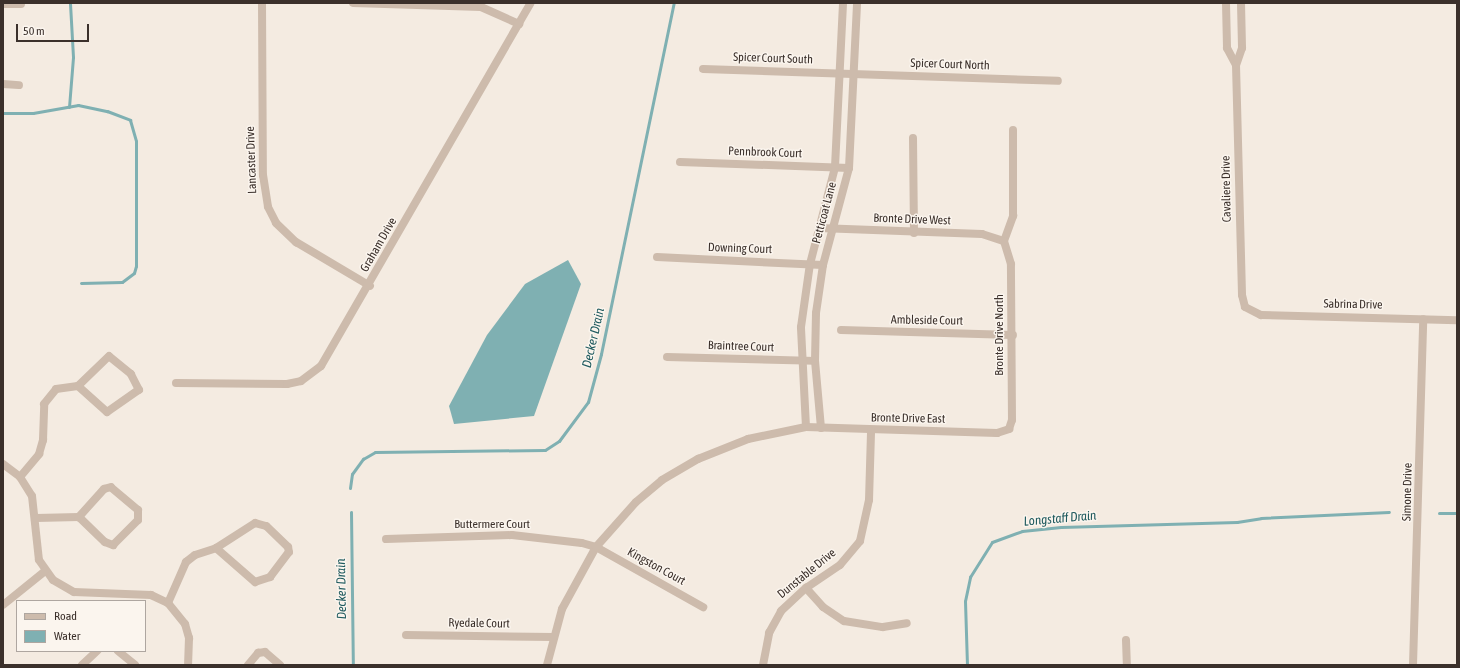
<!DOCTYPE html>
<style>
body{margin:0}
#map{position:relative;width:1460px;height:668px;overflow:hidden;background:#f4ebe1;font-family:"Asap Condensed",sans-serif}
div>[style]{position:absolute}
.water>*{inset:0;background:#7fb0b2}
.stream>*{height:3px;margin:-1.5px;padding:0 1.5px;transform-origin:1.5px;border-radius:1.5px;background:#7fb0b2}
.minor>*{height:8px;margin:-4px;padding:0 4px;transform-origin:4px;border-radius:4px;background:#cdbbac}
span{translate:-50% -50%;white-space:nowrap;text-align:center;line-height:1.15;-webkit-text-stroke:3px #fbf5ee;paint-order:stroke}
.street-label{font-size:12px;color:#3b302b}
.water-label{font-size:13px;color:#1f5a5e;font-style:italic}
.frame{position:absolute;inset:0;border:4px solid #3b302b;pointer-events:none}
.legend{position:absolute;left:16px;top:600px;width:130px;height:52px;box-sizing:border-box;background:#fbf5ee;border:1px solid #aea6a0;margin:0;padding:5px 7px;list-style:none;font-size:12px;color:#3b302b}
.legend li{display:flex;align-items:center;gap:8px;height:20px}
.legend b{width:20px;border:1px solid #aea6a0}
.scale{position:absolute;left:16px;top:24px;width:73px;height:18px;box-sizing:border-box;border:2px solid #3b302b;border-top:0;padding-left:5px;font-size:12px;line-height:14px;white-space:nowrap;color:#3b302b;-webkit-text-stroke:3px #fbf5ee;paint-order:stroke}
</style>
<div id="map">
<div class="water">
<i style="clip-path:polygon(568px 260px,581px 284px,534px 416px,454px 424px,449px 406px,487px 335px,525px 284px)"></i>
</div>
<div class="stream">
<i style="left:69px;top:107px;width:50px;rotate:-85.4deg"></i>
<i style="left:73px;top:57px;width:54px;rotate:-93.2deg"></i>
<i style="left:3px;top:113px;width:30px"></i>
<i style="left:33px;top:113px;width:46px;rotate:-10.1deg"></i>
<i style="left:78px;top:105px;width:30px;rotate:12deg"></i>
<i style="left:107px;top:111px;width:25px;rotate:21deg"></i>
<i style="left:130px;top:120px;width:22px;rotate:74deg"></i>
<i style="left:136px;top:141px;width:125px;rotate:90deg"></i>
<i style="left:136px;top:266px;width:7px;rotate:106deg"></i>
<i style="left:134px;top:273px;width:15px;rotate:143deg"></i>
<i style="left:122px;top:282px;width:41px;rotate:178.6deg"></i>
<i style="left:350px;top:488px;width:14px;rotate:-82deg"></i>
<i style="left:352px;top:474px;width:19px;rotate:-54deg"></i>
<i style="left:363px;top:459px;width:14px;rotate:-30deg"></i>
<i style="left:375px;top:452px;width:170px;rotate:-0.7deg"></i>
<i style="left:545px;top:450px;width:17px;rotate:-33deg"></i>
<i style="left:559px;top:441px;width:49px;rotate:-53.4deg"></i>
<i style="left:588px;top:402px;width:50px;rotate:-74.8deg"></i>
<i style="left:601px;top:354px;width:359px;rotate:-78.3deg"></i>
<i style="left:351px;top:512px;width:153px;rotate:89.3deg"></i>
<i style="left:1439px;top:513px;width:18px"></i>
<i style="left:967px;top:665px;width:64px;rotate:-91.8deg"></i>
<i style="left:965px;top:601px;width:25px;rotate:-78deg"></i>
<i style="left:970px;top:577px;width:41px;rotate:-57.8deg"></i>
<i style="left:992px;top:542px;width:32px;rotate:-20deg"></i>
<i style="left:1022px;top:531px;width:39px;rotate:-6deg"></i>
<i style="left:1061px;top:527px;width:176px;rotate:-1.6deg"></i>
<i style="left:1237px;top:522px;width:24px;rotate:-9deg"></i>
<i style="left:1261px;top:518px;width:128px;rotate:-2.7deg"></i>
</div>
<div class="minor">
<i style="left:262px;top:3px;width:172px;rotate:89.7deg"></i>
<i style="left:263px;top:175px;width:32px;rotate:81deg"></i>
<i style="left:268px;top:207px;width:18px;rotate:63deg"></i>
<i style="left:276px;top:223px;width:28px;rotate:44deg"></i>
<i style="left:296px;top:242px;width:86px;rotate:30.7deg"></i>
<i style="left:353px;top:3px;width:128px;rotate:1.8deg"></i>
<i style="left:481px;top:7px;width:42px;rotate:24.1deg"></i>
<i style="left:1226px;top:3px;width:45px;rotate:88.7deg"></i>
<i style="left:1227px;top:48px;width:19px;rotate:62deg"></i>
<i style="left:1241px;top:3px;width:45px;rotate:88.7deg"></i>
<i style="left:1242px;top:48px;width:18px;rotate:109deg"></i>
<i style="left:1236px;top:65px;width:230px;rotate:88.5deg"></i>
<i style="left:1242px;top:295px;width:12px;rotate:76deg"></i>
<i style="left:1245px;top:307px;width:18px;rotate:27deg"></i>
<i style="left:1261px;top:315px;width:196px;rotate:1.5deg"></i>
<i style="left:3px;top:4px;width:18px"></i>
<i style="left:703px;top:69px;width:355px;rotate:1.9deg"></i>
<i style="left:3px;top:84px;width:16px;rotate:4deg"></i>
<i style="left:913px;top:138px;width:95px;rotate:89.4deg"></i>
<i style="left:680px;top:162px;width:169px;rotate:2deg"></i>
<i style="left:819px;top:228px;width:163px;rotate:2.1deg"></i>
<i style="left:982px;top:234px;width:23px;rotate:18deg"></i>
<i style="left:1004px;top:241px;width:27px;rotate:-70deg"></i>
<i style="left:1013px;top:216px;width:86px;rotate:-90deg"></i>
<i style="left:657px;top:257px;width:166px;rotate:2.8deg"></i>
<i style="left:841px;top:330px;width:172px;rotate:1.7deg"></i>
<i style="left:667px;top:357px;width:148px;rotate:1.5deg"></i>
<i style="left:176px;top:383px;width:111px;rotate:0.5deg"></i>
<i style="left:287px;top:384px;width:14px;rotate:-12deg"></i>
<i style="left:301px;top:381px;width:25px;rotate:-37deg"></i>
<i style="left:321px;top:366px;width:419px;rotate:-60deg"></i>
<i style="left:806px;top:427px;width:100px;rotate:-92.9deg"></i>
<i style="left:801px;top:327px;width:64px;rotate:-81.9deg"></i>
<i style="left:810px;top:264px;width:100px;rotate:-75.5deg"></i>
<i style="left:835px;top:167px;width:164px;rotate:-87.2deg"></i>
<i style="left:821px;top:428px;width:67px;rotate:-95.1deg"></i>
<i style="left:815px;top:361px;width:48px;rotate:-88.8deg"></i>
<i style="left:816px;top:313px;width:49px;rotate:-81.7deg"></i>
<i style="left:823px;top:265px;width:100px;rotate:-75deg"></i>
<i style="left:849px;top:168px;width:165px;rotate:-87.2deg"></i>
<i style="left:3px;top:464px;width:21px;rotate:37deg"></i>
<i style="left:20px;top:477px;width:22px;rotate:58deg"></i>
<i style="left:32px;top:496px;width:64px;rotate:83.8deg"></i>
<i style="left:39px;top:560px;width:24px;rotate:55deg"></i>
<i style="left:53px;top:580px;width:24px;rotate:30deg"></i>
<i style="left:74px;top:592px;width:77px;rotate:2.2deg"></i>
<i style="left:151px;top:595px;width:19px;rotate:25deg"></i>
<i style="left:168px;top:603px;width:27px;rotate:51deg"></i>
<i style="left:185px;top:624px;width:15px;rotate:74deg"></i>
<i style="left:189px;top:638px;width:27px;rotate:92deg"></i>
<i style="left:20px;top:477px;width:30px;rotate:-50deg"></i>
<i style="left:39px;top:454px;width:15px;rotate:-74deg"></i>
<i style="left:43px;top:440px;width:36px;rotate:-88deg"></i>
<i style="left:44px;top:404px;width:19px;rotate:-51deg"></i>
<i style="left:56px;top:389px;width:22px;rotate:-8deg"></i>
<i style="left:78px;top:386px;width:39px;rotate:42deg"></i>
<i style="left:107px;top:412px;width:39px;rotate:-35deg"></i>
<i style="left:139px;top:390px;width:18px;rotate:-117deg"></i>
<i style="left:131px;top:374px;width:28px;rotate:-141deg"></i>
<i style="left:109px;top:356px;width:43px;rotate:135.9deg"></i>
<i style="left:36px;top:518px;width:43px;rotate:-1.3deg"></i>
<i style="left:79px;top:517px;width:36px;rotate:44deg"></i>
<i style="left:105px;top:542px;width:9px;rotate:21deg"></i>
<i style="left:113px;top:545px;width:35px;rotate:-45deg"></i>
<i style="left:138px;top:520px;width:10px;rotate:-90deg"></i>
<i style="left:138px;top:510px;width:35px;rotate:-140deg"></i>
<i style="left:111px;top:487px;width:7px;rotate:164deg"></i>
<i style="left:104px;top:489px;width:38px;rotate:132deg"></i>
<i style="left:386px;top:539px;width:126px;rotate:-1.8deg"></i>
<i style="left:512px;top:535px;width:70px;rotate:6.5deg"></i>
<i style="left:582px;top:543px;width:15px;rotate:16deg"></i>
<i style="left:596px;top:547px;width:123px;rotate:29.3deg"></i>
<i style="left:806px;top:588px;width:25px;rotate:48deg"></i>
<i style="left:823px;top:607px;width:25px;rotate:34deg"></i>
<i style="left:844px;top:621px;width:39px;rotate:9deg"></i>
<i style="left:883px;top:627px;width:24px;rotate:-9deg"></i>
<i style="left:168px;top:603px;width:45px;rotate:-66.3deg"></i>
<i style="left:186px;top:562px;width:11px;rotate:-38deg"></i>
<i style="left:195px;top:555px;width:22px;rotate:-18deg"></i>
<i style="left:216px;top:548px;width:52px;rotate:41.1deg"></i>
<i style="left:255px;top:582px;width:16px;rotate:-18deg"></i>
<i style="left:270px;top:577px;width:31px;rotate:-53deg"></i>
<i style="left:289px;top:552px;width:5px;rotate:-101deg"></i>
<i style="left:288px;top:547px;width:30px;rotate:-136deg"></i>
<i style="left:266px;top:526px;width:11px;rotate:-165deg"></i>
<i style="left:255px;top:523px;width:46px;rotate:147.3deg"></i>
<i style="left:3px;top:605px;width:54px;rotate:-39deg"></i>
<i style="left:406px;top:635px;width:147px;rotate:0.8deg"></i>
<i style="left:1126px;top:640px;width:25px;rotate:88deg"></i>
<i style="left:118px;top:651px;width:22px;rotate:39deg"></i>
<i style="left:82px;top:665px;width:21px;rotate:-43deg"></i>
<i style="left:248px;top:665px;width:16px;rotate:-50deg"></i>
<i style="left:258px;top:653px;width:7px;rotate:-8deg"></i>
<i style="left:265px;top:652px;width:20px;rotate:41deg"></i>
<i style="left:547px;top:665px;width:58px;rotate:-75deg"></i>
<i style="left:562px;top:609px;width:71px;rotate:-61.3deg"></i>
<i style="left:596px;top:547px;width:60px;rotate:-48.4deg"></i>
<i style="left:636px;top:502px;width:34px;rotate:-40deg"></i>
<i style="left:662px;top:480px;width:42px;rotate:-30.3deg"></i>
<i style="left:698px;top:459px;width:54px;rotate:-21.8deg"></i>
<i style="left:748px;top:439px;width:59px;rotate:-11.7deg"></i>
<i style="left:806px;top:427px;width:191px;rotate:1.8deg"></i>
<i style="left:997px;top:433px;width:13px;rotate:-18deg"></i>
<i style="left:1009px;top:429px;width:9px;rotate:-72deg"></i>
<i style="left:1012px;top:420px;width:156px;rotate:-90.4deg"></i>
<i style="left:1011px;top:264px;width:24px;rotate:-107deg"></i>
<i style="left:763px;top:665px;width:33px;rotate:-79deg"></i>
<i style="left:769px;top:633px;width:25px;rotate:-61deg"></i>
<i style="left:781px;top:611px;width:34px;rotate:-43deg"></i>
<i style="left:806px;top:588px;width:41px;rotate:-34.1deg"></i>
<i style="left:840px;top:565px;width:31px;rotate:-50deg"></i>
<i style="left:860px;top:541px;width:42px;rotate:-77.6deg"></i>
<i style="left:869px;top:500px;width:69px;rotate:-88.3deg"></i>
<i style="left:1413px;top:665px;width:346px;rotate:-88.3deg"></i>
</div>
<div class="street-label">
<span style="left:773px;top:59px;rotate:2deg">Spicer Court South</span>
<span style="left:950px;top:65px;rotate:2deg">Spicer Court North</span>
<span style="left:765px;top:153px;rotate:2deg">Pennbrook Court</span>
<span style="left:252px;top:160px;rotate:-92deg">Lancaster Drive</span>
<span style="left:1227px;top:189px;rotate:-91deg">Cavaliere Drive</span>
<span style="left:825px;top:213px;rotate:-75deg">Petticoat Lane</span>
<span style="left:912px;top:220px;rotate:2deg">Bronte Drive West</span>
<span style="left:379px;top:245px;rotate:-60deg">Graham Drive</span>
<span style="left:740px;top:249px;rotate:2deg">Downing Court</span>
<span style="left:1353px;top:305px;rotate:1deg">Sabrina Drive</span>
<span style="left:927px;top:321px;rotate:1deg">Ambleside Court</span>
<span style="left:1000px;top:335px;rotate:-90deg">Bronte Drive North</span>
<span style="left:741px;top:347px;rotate:2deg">Braintree Court</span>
<span style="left:908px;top:419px;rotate:1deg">Bronte Drive East</span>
<span style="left:1408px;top:492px;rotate:-89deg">Simone Drive</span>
<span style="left:492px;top:525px">Buttermere Court</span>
<span style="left:656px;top:567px;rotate:29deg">Kingston Court</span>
<span style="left:807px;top:574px;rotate:-39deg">Dunstable Drive</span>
<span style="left:479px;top:624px;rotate:1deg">Ryedale Court</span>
</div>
<div class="water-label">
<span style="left:594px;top:338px;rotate:-77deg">Decker Drain</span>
<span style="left:1060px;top:519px;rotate:-5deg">Longstaff Drain</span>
<span style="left:342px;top:589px;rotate:-91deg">Decker Drain</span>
</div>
<div class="frame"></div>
<ul class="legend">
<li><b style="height:5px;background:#cdbbac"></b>Road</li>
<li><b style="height:11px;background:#7fb0b2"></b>Water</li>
</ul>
<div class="scale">50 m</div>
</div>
